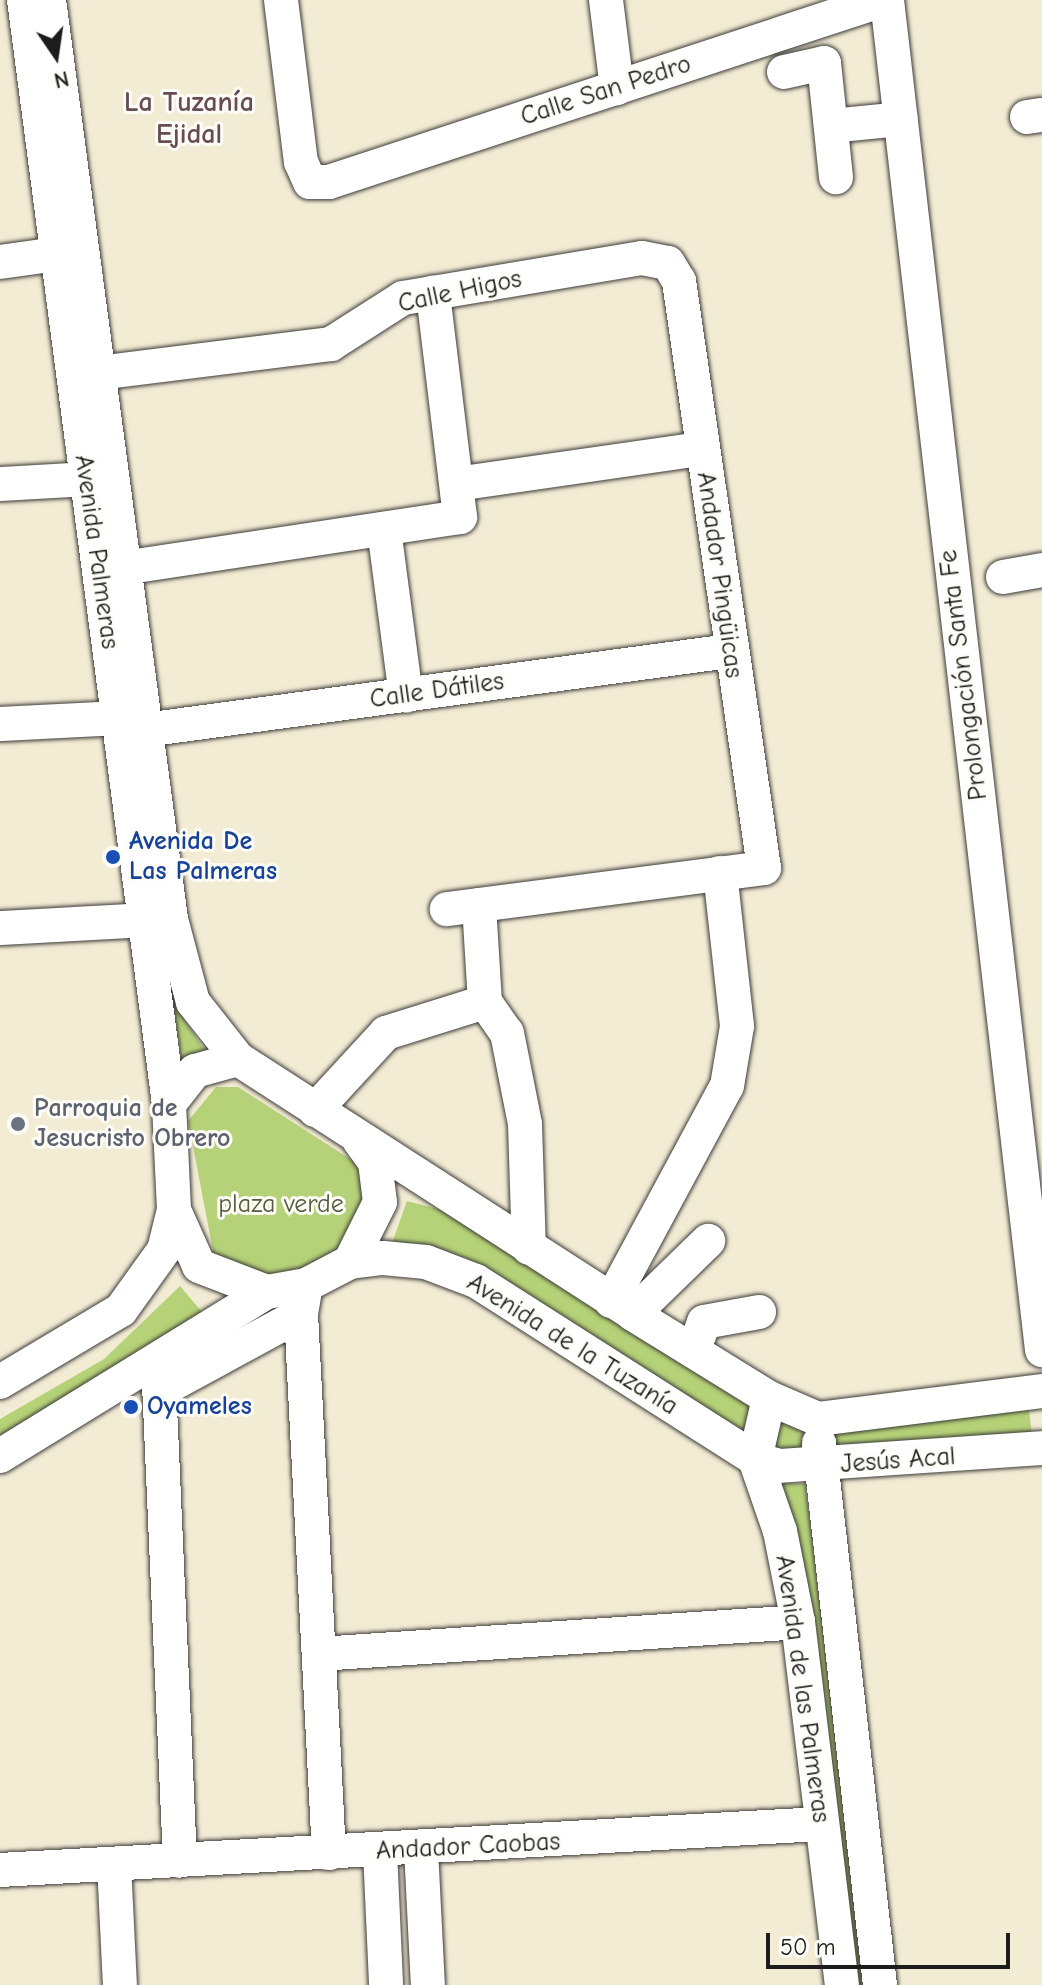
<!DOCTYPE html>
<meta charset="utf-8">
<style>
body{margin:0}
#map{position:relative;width:1042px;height:1985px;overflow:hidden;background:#f3ecd5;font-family:"Comic Neue",sans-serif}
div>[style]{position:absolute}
.green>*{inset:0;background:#b6d278}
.roads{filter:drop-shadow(0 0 2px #3c3b38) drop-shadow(0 0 2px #3c3b38)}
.minor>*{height:34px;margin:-17px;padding:0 17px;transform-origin:17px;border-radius:17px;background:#fff}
.dots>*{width:22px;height:22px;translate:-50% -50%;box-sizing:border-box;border:4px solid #fdfcf7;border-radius:50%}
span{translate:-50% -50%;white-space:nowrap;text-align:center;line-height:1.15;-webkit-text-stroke:6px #fdfcf7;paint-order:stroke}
.street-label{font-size:26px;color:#1c1c1c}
.transit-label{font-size:26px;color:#164399;font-weight:700}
.left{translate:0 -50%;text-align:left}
.worship-label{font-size:26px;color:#5b616d;font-weight:700}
.park-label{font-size:26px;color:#525c3c}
.neighbourhood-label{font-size:28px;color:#674b55;font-weight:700}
.north{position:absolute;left:16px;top:16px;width:80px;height:80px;-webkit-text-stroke:6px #fdfcf7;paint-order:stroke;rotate:167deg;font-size:22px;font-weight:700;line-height:32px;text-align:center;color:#1c1c1c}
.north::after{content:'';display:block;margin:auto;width:28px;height:36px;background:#1c1c1c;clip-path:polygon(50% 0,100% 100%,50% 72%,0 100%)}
.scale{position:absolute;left:766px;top:1933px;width:244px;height:36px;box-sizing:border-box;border:4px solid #1c1c1c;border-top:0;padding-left:10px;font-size:24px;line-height:28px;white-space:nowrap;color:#1c1c1c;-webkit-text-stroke:6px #fdfcf7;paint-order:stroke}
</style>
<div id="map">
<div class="green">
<i style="clip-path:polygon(173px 1003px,209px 1057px,183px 1071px)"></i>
<i style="clip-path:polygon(216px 1087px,238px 1087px,353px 1161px,374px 1190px,350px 1262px,267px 1292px,218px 1276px,188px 1121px)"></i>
<i style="clip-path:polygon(407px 1201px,457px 1214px,763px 1397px,755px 1445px,391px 1246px)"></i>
<i style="clip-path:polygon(180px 1286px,208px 1319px,0 1438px,0 1419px,104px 1359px)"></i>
<i style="clip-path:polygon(1028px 1403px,1033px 1442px,835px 1456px,832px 1431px)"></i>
<i style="clip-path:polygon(777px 1416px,804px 1422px,805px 1451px,769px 1450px)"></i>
<i style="clip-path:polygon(780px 1483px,805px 1484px,871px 1985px,854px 1985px)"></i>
</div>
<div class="roads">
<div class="minor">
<i style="left:49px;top:0;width:927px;rotate:82.44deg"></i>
<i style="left:171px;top:919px;width:86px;rotate:75.2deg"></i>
<i style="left:193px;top:1002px;width:73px;rotate:51.7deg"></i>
<i style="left:238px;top:1059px;width:470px;rotate:32.8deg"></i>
<i style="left:633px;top:1314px;width:160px;rotate:31.7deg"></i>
<i style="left:769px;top:1398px;width:53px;rotate:23.2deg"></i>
<i style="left:281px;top:0;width:163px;rotate:83deg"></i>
<i style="left:301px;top:162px;width:22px;rotate:66deg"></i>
<i style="left:310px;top:182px;width:19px"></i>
<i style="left:329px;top:182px;width:583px;rotate:-18.19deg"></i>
<i style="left:606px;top:0;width:89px;rotate:82.9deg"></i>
<i style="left:887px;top:0;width:1359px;rotate:83.45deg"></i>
<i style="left:784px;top:72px;width:41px;rotate:-12.7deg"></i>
<i style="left:824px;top:63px;width:115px;rotate:84deg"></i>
<i style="left:1027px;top:117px;width:15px;rotate:-8deg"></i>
<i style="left:831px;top:126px;width:70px;rotate:-5.7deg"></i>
<i style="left:0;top:262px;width:58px;rotate:-8deg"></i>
<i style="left:98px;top:373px;width:235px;rotate:-7.1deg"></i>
<i style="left:331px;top:344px;width:85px;rotate:-32.6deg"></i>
<i style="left:403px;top:298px;width:242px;rotate:-9.5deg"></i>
<i style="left:642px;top:258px;width:26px;rotate:11deg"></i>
<i style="left:668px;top:263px;width:21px;rotate:59deg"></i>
<i style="left:679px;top:281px;width:593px;rotate:81.76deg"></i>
<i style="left:764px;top:868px;width:320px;rotate:172.6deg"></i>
<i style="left:0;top:484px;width:107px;rotate:-3.2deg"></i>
<i style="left:457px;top:484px;width:246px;rotate:-8.2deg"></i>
<i style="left:384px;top:529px;width:168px;rotate:82.5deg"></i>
<i style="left:123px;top:568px;width:341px;rotate:-8.6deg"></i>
<i style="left:460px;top:517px;width:226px;rotate:-96.9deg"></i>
<i style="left:1003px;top:577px;width:40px;rotate:-10deg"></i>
<i style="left:0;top:724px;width:118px;rotate:-2.9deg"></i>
<i style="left:145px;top:730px;width:589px;rotate:-7.7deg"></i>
<i style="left:479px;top:905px;width:97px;rotate:86.5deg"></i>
<i style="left:485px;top:1002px;width:38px;rotate:55deg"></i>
<i style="left:507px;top:1033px;width:93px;rotate:78.8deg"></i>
<i style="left:525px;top:1124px;width:124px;rotate:88.2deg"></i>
<i style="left:0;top:928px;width:167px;rotate:-3.1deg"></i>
<i style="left:169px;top:1104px;width:42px;rotate:-51.8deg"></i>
<i style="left:195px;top:1071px;width:45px;rotate:-15.6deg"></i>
<i style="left:315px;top:1110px;width:105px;rotate:-47.3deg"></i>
<i style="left:386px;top:1033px;width:104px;rotate:-17.4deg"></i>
<i style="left:174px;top:1210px;width:61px;rotate:65.9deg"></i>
<i style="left:199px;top:1266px;width:73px;rotate:20.9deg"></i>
<i style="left:350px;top:1262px;width:67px;rotate:-63.4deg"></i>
<i style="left:380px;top:1202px;width:40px;rotate:-97.1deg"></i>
<i style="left:375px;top:1162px;width:27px;rotate:-126deg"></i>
<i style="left:306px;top:1285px;width:29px;rotate:100deg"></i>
<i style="left:301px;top:1314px;width:540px;rotate:87.03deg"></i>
<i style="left:611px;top:1301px;width:244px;rotate:-61.7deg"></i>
<i style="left:727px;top:1086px;width:61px;rotate:-80.5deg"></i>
<i style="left:737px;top:1026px;width:154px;rotate:-96.3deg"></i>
<i style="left:633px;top:1314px;width:105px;rotate:-44.2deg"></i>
<i style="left:693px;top:1351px;width:31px;rotate:-69deg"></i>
<i style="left:704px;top:1322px;width:56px;rotate:-10.3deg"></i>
<i style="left:158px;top:1361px;width:500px;rotate:87.48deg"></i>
<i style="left:0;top:1382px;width:141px;rotate:-30.8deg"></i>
<i style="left:121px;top:1310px;width:74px;rotate:-54.4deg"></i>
<i style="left:164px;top:1250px;width:41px;rotate:-76deg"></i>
<i style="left:174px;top:1210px;width:106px;rotate:-92.7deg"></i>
<i style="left:169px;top:1104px;width:1113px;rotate:-97.48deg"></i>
<i style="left:163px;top:1389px;width:157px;rotate:-28.5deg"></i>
<i style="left:769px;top:1398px;width:63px;rotate:102.9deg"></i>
<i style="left:755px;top:1459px;width:76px;rotate:70.9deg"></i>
<i style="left:780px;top:1531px;width:93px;rotate:78.8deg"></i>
<i style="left:798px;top:1622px;width:366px;rotate:83.1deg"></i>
<i style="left:818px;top:1419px;width:226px;rotate:-7.1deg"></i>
<i style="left:819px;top:1443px;width:545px;rotate:83.58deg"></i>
<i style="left:0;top:1456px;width:313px;rotate:-31.6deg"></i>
<i style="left:267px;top:1292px;width:40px;rotate:-10deg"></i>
<i style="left:306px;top:1285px;width:50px;rotate:-27.6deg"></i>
<i style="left:350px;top:1262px;width:33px;rotate:-7deg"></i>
<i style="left:383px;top:1258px;width:43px;rotate:5.3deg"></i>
<i style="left:426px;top:1262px;width:53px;rotate:20.8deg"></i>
<i style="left:476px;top:1281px;width:331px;rotate:32.5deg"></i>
<i style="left:755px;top:1459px;width:25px;rotate:16deg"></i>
<i style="left:779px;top:1466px;width:264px;rotate:-3.9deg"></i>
<i style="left:319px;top:1654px;width:480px;rotate:-3.8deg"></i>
<i style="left:421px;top:1849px;width:136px;rotate:87.1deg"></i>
<i style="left:380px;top:1851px;width:134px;rotate:87.4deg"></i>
<i style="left:114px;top:1864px;width:121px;rotate:87.2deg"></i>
<i style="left:0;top:1870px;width:822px;rotate:-3.21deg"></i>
</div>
</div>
<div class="dots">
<i style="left:113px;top:857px;background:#1a4fb4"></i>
<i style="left:18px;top:1124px;background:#6b7280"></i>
<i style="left:131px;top:1407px;background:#1a4fb4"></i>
</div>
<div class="street-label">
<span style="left:606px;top:91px;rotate:-18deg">Calle San Pedro</span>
<span style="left:460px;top:292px;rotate:-12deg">Calle Higos</span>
<span style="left:96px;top:552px;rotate:82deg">Avenida Palmeras</span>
<span style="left:719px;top:575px;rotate:82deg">Andador Pingüicas</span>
<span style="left:964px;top:675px;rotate:-97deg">Prolongación Santa Fe</span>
<span style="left:437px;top:691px;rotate:-8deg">Calle Dátiles</span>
<span style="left:572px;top:1345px;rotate:32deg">Avenida de la Tuzanía</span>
<span style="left:898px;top:1461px;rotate:-4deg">Jesús Acal</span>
<span style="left:802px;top:1689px;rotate:82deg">Avenida de las Palmeras</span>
<span style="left:468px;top:1847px;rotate:-3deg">Andador Caobas</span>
</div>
<div class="transit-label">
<span class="left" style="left:129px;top:857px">Avenida De<br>Las Palmeras</span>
<span class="left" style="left:147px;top:1407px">Oyameles</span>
</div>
<div class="worship-label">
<span class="left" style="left:34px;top:1124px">Parroquia de<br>Jesucristo Obrero</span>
</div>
<div class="park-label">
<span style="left:281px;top:1205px">plaza verde</span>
</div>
<div class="neighbourhood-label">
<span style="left:189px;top:118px">La Tuzanía<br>Ejidal</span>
</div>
<div class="north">N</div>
<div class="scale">50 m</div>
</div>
